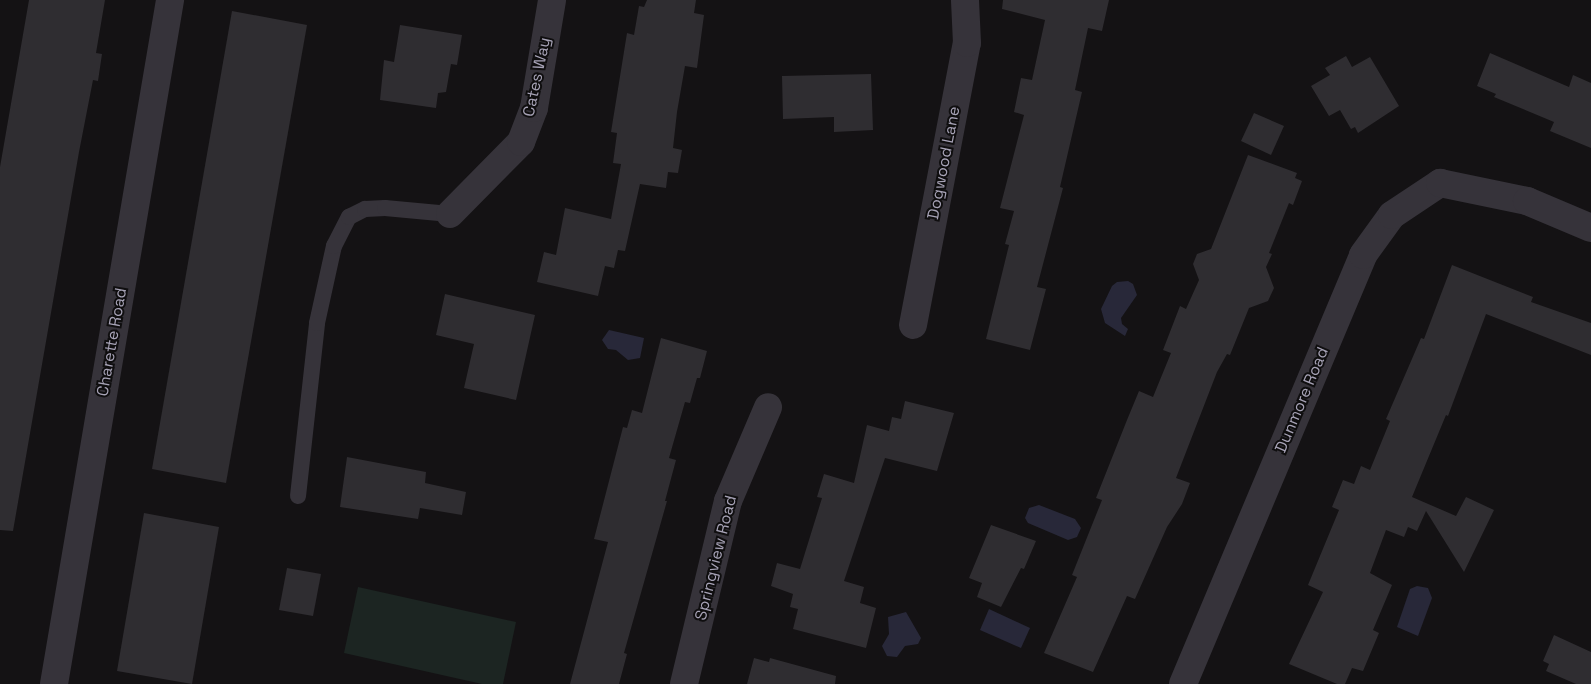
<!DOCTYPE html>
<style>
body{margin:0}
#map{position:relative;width:1591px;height:684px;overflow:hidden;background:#141214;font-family:"Space Grotesk",sans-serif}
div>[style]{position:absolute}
.green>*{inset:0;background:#1c2522}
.water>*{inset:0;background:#282839}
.building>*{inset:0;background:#2f2d31}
.lane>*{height:16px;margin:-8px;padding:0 8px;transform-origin:8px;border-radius:8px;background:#36333a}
.street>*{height:28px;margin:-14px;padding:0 14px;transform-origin:14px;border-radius:14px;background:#36333a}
span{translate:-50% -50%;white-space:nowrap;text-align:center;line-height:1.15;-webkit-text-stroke:4px #0f0e0f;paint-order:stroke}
.street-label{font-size:16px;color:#a7a3b6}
</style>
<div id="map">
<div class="green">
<i style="clip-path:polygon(358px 587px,516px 622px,503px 684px,482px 684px,344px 653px)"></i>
</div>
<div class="water">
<i style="clip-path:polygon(1128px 281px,1133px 284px,1137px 295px,1121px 318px,1122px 324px,1128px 329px,1125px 336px,1105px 323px,1101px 309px,1112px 286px,1117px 282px)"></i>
<i style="clip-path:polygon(609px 330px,644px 338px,640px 358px,628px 360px,616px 350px,608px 349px,602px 340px)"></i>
<i style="clip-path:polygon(1039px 505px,1075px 519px,1081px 528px,1077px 537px,1068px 540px,1028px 523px,1025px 518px,1029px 508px)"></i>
<i style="clip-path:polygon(1417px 586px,1428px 588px,1432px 598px,1418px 636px,1397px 627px,1410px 589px)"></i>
<i style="clip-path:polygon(989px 609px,1030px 628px,1021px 648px,980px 630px)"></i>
<i style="clip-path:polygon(906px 612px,921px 638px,918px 644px,905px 646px,897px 657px,887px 656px,882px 646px,889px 634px,888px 617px)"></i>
</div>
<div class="building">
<i style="clip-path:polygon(29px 0,105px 0,96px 53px,102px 54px,98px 81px,93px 80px,79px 152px,13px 531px,0 530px,0 167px)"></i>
<i style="clip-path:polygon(647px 0,696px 0,694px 13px,704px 15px,697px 68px,685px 66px,677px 112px,673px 148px,682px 150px,678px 173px,668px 172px,666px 188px,640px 184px,625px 251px,618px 250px,614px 268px,605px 266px,598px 296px,537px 282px,544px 252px,556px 255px,565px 208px,611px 219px,621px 164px,613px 163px,617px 133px,611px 132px,622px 64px,627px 33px,634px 35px,639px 6px,644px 7px)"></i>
<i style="clip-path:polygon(1003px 0,1109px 0,1102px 31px,1088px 28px,1075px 90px,1082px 92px,1060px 187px,1063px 188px,1037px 287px,1046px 289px,1030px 350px,986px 339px,1009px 245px,1005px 244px,1014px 211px,1000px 208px,1024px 115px,1014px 112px,1021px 78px,1032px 80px,1045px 20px,1002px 9px)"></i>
<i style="clip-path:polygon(232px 11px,307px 25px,226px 483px,152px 469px)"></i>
<i style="clip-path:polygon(400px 25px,462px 35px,457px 65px,451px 64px,446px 92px,438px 93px,436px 108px,380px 100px,384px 60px,394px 62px)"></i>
<i style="clip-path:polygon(1490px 53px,1569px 87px,1573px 75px,1591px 83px,1591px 148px,1550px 131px,1554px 122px,1494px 97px,1496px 94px,1477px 86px)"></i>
<i style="clip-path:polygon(1346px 56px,1352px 67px,1370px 57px,1399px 106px,1358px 133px,1355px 127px,1351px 129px,1340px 110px,1329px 116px,1311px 86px,1330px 75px,1325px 68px)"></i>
<i style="clip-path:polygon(871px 74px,873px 130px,834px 132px,834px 117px,783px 119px,782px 76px)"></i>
<i style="clip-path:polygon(1254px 113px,1284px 126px,1271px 155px,1241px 141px)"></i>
<i style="clip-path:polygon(1248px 155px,1297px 173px,1295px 178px,1302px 181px,1293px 205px,1289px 203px,1269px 253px,1272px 254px,1266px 267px,1274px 288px,1268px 301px,1249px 308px,1230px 355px,1227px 354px,1217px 372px,1176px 478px,1190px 483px,1182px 504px,1167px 527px,1135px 599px,1127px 596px,1093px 672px,1044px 653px,1077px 577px,1072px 575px,1102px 500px,1096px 498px,1127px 420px,1139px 391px,1153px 397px,1171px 353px,1163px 350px,1180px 306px,1186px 309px,1199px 280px,1193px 264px,1197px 254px,1211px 249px)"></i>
<i style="clip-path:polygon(1452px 265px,1533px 297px,1531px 302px,1591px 323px,1591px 355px,1486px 314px,1448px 416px,1446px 415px,1412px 497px,1456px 516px,1466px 497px,1494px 510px,1464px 572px,1426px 511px,1417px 531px,1408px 527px,1404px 537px,1386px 530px,1370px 573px,1392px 585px,1373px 630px,1379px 633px,1363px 671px,1352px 668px,1345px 684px,1337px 684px,1289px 664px,1323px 592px,1308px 585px,1339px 510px,1332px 507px,1343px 480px,1354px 484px,1361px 466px,1370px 470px,1390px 421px,1386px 419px,1421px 338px,1424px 339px)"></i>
<i style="clip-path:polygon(445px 294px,535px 315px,516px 400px,464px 388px,474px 344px,436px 335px)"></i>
<i style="clip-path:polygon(661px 338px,707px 351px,700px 378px,697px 378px,690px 403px,685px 402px,669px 458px,676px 460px,665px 501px,667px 501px,624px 653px,627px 654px,619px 684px,570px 684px,608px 542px,594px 539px,623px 427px,627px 428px,632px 410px,642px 413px)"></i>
<i style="clip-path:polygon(905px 401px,954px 413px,937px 471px,885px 458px,844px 581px,864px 587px,860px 603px,876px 608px,866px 648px,793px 629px,798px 609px,790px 607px,793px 594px,771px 586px,777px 563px,800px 569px,822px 498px,817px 497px,824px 474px,854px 483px,867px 425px,889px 431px,892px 417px,901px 419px)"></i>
<i style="clip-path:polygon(347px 457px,426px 472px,425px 483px,466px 492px,462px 515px,420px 508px,418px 519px,340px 507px)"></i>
<i style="clip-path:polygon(144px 513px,219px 527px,192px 684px,117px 671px)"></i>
<i style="clip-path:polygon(991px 525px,1036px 541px,1024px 569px,1021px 568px,1001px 607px,977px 597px,982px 583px,969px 578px)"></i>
<i style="clip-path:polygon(287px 568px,321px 574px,313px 616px,279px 610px)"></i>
<i style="clip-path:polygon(1554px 635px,1591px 652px,1591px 684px,1576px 684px,1546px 671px,1549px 664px,1543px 661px)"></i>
<i style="clip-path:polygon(754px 658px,769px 662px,770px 658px,836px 676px,835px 684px,747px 684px)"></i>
</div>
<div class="lane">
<i style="left:298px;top:496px;width:174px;rotate:-83.7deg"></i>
<i style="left:317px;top:323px;width:79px;rotate:-77.6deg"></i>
<i style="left:334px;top:246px;width:33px;rotate:-63deg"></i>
<i style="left:349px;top:217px;width:18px;rotate:-27deg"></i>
<i style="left:365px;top:209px;width:20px;rotate:-3deg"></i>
<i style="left:385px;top:208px;width:65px;rotate:5.3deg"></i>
</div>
<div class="street">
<i style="left:450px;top:214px;width:101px;rotate:-45.4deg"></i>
<i style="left:521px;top:142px;width:36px;rotate:-69deg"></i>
<i style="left:534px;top:108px;width:109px;rotate:-80.5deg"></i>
<i style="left:913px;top:325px;width:287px;rotate:-79.2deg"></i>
<i style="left:967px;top:43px;width:43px;rotate:-92.7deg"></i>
<i style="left:54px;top:684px;width:694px;rotate:-80.37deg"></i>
<i style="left:684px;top:684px;width:188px;rotate:-76.5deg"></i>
<i style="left:728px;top:501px;width:102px;rotate:-66.9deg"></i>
<i style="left:1183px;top:684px;width:465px;rotate:-67.2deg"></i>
<i style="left:1363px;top:255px;width:49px;rotate:-54.1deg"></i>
<i style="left:1392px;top:215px;width:58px;rotate:-33.7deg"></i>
<i style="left:1440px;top:183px;width:89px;rotate:11.7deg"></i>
<i style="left:1527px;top:201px;width:69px;rotate:22.9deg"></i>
</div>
<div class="street-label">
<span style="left:537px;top:77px;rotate:-78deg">Cates Way</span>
<span style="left:944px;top:163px;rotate:-79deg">Dogwood Lane</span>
<span style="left:112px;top:342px;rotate:-80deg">Charette Road</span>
<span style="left:1302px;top:400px;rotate:-67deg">Dunmore Road</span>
<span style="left:716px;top:558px;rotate:-76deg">Springview Road</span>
</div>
</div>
